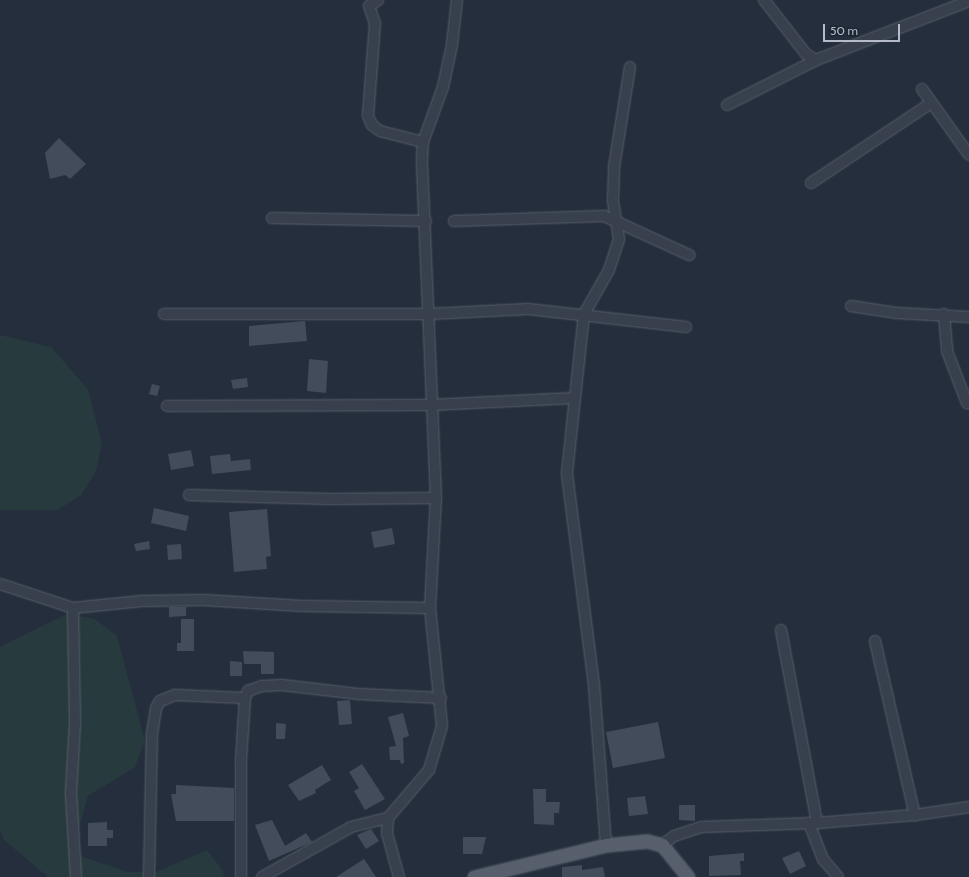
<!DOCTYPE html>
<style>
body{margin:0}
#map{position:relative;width:969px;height:877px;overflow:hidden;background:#252e3c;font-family:Cabin,sans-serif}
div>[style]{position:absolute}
.green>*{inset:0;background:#273a3d}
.building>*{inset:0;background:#424c5b}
.roads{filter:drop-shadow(0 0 1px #575e6b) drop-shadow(0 0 1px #575e6b)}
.minor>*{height:10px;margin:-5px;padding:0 5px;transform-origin:5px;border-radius:5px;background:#39404d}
.major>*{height:13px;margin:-6.5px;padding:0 6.5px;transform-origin:6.5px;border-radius:6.5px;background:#575f6c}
span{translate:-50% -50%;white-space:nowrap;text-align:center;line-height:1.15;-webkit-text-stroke:4px #1e2532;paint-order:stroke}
.scale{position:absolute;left:823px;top:24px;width:77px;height:18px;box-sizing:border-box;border:2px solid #b5bbc8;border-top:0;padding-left:5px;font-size:12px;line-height:14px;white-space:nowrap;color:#b5bbc8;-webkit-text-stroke:3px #1e2532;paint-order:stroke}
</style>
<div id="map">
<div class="green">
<i style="clip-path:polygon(0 335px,51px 347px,88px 389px,102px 443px,96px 471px,81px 495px,58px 510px,0 510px)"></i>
<i style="clip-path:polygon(67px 614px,95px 619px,117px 636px,145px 741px,135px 767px,88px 796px,72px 853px,128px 872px,156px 872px,207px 850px,223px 871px,224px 877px,48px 877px,4px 840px,0 831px,0 647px)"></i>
</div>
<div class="building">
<i style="clip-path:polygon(59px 138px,86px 164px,70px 179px,65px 175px,50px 179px,45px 153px)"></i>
<i style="clip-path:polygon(305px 321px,307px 341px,249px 346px,249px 326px)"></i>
<i style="clip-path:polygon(309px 359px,328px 361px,326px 393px,307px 391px)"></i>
<i style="clip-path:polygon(247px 378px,248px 387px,233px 389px,231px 380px)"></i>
<i style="clip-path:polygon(152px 384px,160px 386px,157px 396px,149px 394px)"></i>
<i style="clip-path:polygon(191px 450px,194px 466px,171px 470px,168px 454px)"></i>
<i style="clip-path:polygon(230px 454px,231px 461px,250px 459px,251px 470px,212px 474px,210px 456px)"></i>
<i style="clip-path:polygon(154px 508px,189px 516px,186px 531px,151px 523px)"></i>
<i style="clip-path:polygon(267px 509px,271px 556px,266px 557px,267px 569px,234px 572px,229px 512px)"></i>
<i style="clip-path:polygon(392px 528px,395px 544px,374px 548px,371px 532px)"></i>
<i style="clip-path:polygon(149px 541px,150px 549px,136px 551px,134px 544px)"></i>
<i style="clip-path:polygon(181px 544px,182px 559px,168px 560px,167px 545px)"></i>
<i style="clip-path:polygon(169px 607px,186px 607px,186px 616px,169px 617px)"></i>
<i style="clip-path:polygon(181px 619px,194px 619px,194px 651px,177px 651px,177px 643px,181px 643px)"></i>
<i style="clip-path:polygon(243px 651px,274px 652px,274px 674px,261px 674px,261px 664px,244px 664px)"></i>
<i style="clip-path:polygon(230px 661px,242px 662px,242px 676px,230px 676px)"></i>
<i style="clip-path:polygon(350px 700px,352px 724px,339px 725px,337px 701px)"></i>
<i style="clip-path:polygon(403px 713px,409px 736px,403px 738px,404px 763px,401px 764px,400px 760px,390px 760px,389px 747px,396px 746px,388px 717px)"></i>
<i style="clip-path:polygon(658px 722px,665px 758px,613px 768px,606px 732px)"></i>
<i style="clip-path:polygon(276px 723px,286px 724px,285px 739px,276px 739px)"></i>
<i style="clip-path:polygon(362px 764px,385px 799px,365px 810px,354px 791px,359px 788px,349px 772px)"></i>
<i style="clip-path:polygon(322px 765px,331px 780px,315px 790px,316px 793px,299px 801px,288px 785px)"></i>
<i style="clip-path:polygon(176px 785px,234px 788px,234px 821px,176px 821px,171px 794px,176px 794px)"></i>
<i style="clip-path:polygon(533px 789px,546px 789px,546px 802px,560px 802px,559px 813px,554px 813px,554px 825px,534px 824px)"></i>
<i style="clip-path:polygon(645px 796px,648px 814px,629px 816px,627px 798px)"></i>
<i style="clip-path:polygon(679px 805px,695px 805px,695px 821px,679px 820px)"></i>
<i style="clip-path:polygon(272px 820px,285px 846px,306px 833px,312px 842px,269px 861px,255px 825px)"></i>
<i style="clip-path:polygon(107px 822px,107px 830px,113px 830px,113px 838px,107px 838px,107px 846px,88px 846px,88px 823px)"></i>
<i style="clip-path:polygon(371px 829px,379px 841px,366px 849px,357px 835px)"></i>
<i style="clip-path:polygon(463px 837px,486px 837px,482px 854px,463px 854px)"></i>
<i style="clip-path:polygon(799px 851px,806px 866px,790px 874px,782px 858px)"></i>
<i style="clip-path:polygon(744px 853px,744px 861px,740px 861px,741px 875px,709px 876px,709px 856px)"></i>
<i style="clip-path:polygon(364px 859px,376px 877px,336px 877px)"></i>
<i style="clip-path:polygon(582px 865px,582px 870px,603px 867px,605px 877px,562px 877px,562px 867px)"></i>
</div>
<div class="roads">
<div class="minor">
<i style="left:378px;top:0;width:11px;rotate:146deg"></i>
<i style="left:369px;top:6px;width:18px;rotate:71deg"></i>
<i style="left:375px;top:23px;width:93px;rotate:94.3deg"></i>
<i style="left:368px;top:116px;width:10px;rotate:66deg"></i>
<i style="left:372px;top:125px;width:10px;rotate:37deg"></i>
<i style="left:380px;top:131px;width:44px;rotate:14.3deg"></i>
<i style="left:764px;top:0;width:68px;rotate:52.1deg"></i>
<i style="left:806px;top:54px;width:12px;rotate:31deg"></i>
<i style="left:922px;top:89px;width:81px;rotate:54.5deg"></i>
<i style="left:727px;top:105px;width:100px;rotate:-26.8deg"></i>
<i style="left:816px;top:60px;width:164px;rotate:-21.1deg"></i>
<i style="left:811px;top:183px;width:144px;rotate:-33.7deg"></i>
<i style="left:272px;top:218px;width:154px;rotate:1.1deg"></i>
<i style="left:454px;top:221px;width:150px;rotate:-1.9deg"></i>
<i style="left:604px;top:216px;width:94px;rotate:24.6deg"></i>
<i style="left:851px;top:306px;width:47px;rotate:8.7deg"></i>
<i style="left:897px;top:313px;width:72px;rotate:3.2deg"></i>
<i style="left:164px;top:314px;width:265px"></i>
<i style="left:429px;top:314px;width:99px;rotate:-2.9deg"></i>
<i style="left:528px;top:309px;width:159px;rotate:6.5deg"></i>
<i style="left:944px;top:314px;width:37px;rotate:85deg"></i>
<i style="left:947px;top:351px;width:56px;rotate:69deg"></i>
<i style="left:167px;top:406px;width:263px;rotate:-0.2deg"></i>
<i style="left:430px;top:405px;width:145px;rotate:-2.8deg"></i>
<i style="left:189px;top:495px;width:140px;rotate:1.6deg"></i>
<i style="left:329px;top:499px;width:107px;rotate:-0.5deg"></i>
<i style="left:0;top:584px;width:77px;rotate:18.2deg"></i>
<i style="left:73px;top:608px;width:69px;rotate:-5.8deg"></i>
<i style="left:142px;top:601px;width:61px;rotate:-0.9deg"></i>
<i style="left:203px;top:600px;width:100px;rotate:3.4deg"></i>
<i style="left:303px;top:606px;width:127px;rotate:0.9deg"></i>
<i style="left:73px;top:608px;width:115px;rotate:89deg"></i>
<i style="left:75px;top:723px;width:70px;rotate:93.3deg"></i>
<i style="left:71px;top:793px;width:84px;rotate:86.6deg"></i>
<i style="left:781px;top:630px;width:196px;rotate:79.4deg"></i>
<i style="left:875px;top:641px;width:179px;rotate:77.1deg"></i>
<i style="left:809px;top:823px;width:39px;rotate:69deg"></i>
<i style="left:823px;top:859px;width:23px;rotate:50deg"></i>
<i style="left:606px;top:845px;width:160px;rotate:-94.3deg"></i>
<i style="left:594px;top:685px;width:214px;rotate:-97.3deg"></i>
<i style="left:567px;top:473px;width:160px;rotate:-83.9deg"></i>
<i style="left:584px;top:314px;width:51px;rotate:-60.4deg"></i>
<i style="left:609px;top:270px;width:33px;rotate:-72deg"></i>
<i style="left:619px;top:239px;width:39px;rotate:-99deg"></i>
<i style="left:613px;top:200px;width:33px;rotate:-88deg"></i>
<i style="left:614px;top:167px;width:101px;rotate:-80.9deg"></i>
<i style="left:662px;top:845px;width:15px;rotate:-37deg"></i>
<i style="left:674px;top:836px;width:28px;rotate:-18deg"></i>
<i style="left:701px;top:827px;width:116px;rotate:-2deg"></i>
<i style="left:817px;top:823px;width:98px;rotate:-4.7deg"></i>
<i style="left:915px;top:815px;width:55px;rotate:-8.4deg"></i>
<i style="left:149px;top:877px;width:143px;rotate:-88.8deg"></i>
<i style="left:152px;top:734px;width:26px;rotate:-81deg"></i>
<i style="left:156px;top:708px;width:8px;rotate:-60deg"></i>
<i style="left:160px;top:701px;width:16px;rotate:-22deg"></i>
<i style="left:175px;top:695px;width:70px;rotate:2.5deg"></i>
<i style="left:241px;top:877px;width:117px;rotate:-90deg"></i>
<i style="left:241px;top:760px;width:62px;rotate:-86.3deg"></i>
<i style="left:245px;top:698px;width:8px;rotate:-67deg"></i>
<i style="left:248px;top:691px;width:15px;rotate:-20deg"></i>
<i style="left:262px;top:686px;width:20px;rotate:-3deg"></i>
<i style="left:282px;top:685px;width:78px;rotate:6.7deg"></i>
<i style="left:359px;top:694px;width:82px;rotate:2.8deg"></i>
<i style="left:262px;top:877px;width:102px;rotate:-29.3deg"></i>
<i style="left:351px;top:827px;width:38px;rotate:-14deg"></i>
<i style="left:399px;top:877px;width:46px;rotate:-105.3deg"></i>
<i style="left:387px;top:833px;width:15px;rotate:-86deg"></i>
<i style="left:388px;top:818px;width:63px;rotate:-49.5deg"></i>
<i style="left:429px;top:770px;width:46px;rotate:-73.5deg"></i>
<i style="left:442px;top:726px;width:119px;rotate:-95.8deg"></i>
<i style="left:430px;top:608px;width:110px;rotate:-86.9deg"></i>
<i style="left:436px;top:498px;width:339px;rotate:-92.4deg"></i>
<i style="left:422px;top:159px;width:17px;rotate:-87deg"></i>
<i style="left:423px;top:142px;width:59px;rotate:-70deg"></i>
<i style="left:443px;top:87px;width:43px;rotate:-77.9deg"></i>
<i style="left:452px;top:45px;width:45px;rotate:-83.7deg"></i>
</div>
<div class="major">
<i style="left:474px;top:877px;width:136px;rotate:-13.6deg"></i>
<i style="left:606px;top:845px;width:41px;rotate:-5.6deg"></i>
<i style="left:647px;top:841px;width:16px;rotate:15deg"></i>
<i style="left:662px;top:845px;width:41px;rotate:50.9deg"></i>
</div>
</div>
<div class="scale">50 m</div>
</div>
